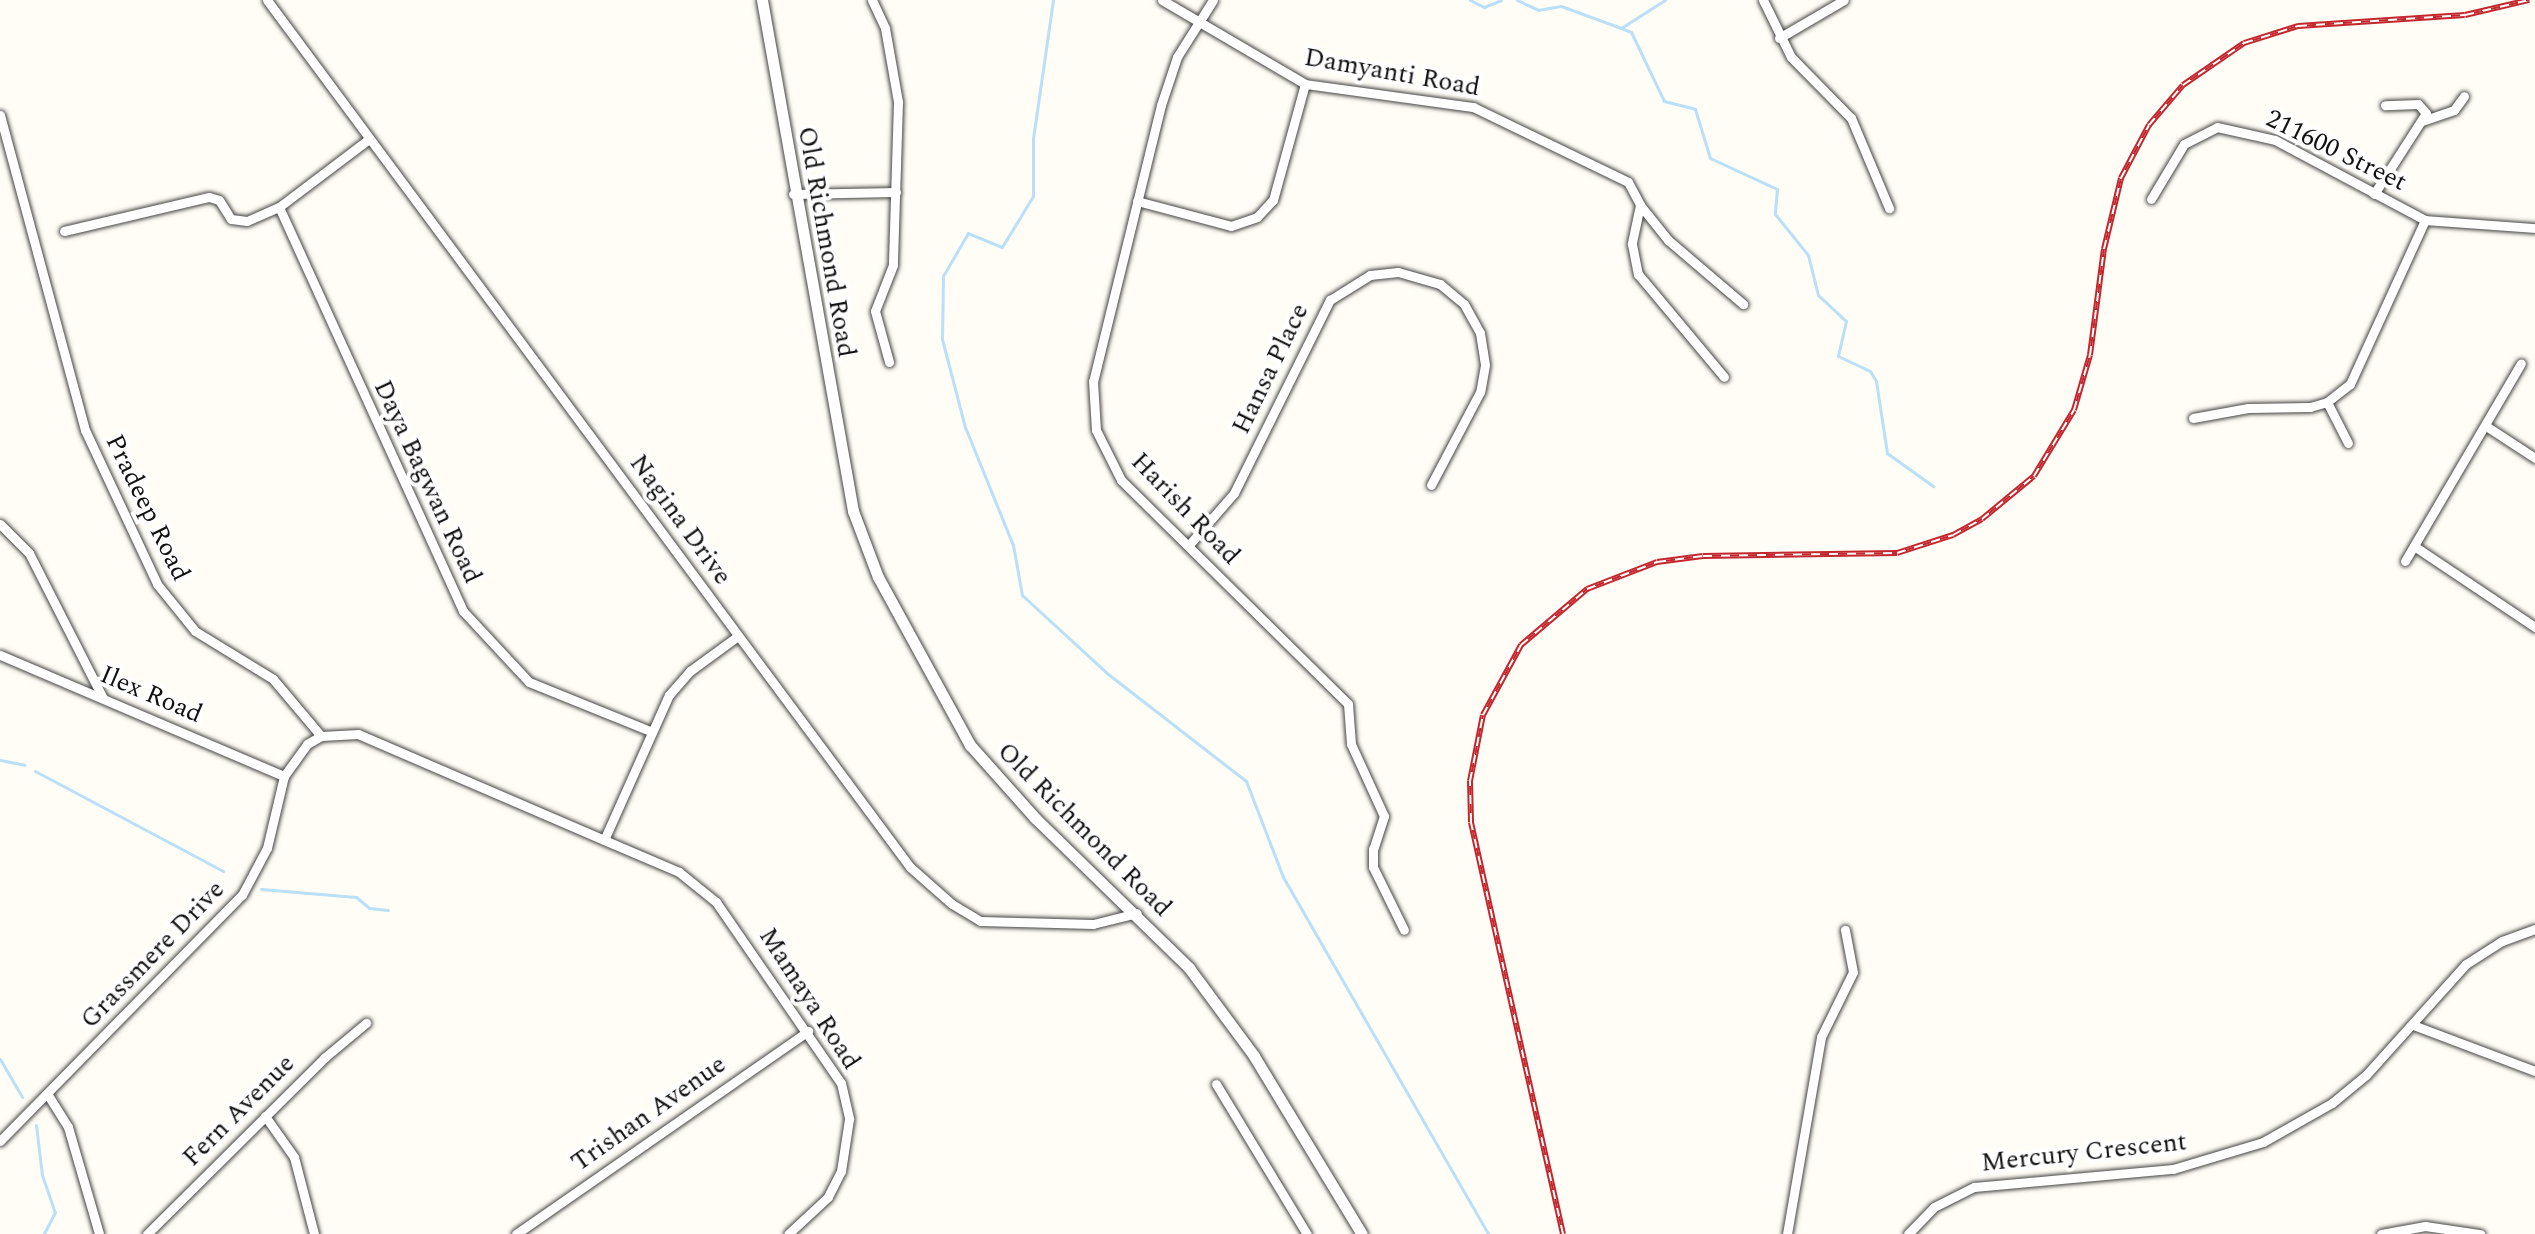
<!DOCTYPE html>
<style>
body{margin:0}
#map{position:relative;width:2535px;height:1234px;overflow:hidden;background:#fffdf5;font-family:Spectral,serif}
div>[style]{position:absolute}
.stream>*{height:3px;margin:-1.5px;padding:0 1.5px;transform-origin:1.5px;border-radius:1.5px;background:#b9e0f7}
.roads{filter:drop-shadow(0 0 2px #444) drop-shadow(0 0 2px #444)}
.minor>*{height:9px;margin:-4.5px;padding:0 4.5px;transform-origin:4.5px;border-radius:4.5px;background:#fff}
.tertiary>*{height:11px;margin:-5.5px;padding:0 5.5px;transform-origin:5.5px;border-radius:5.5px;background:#fff}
.rail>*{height:6px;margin-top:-3px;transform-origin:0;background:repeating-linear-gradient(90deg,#fff 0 9px,#c4262e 0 18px);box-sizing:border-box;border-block:2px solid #c4262e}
span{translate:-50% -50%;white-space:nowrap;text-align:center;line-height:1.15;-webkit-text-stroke:8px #fff;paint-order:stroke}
.street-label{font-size:26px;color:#111}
</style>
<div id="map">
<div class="stream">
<i style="left:1053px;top:0;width:139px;rotate:98.2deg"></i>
<i style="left:1033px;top:138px;width:58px;rotate:90deg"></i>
<i style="left:1033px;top:196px;width:60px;rotate:121.3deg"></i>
<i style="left:1002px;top:247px;width:37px;rotate:-158deg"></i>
<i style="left:968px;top:233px;width:50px;rotate:120.2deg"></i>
<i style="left:943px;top:276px;width:63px;rotate:90.9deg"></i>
<i style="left:942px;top:339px;width:91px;rotate:75.4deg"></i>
<i style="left:965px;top:427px;width:127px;rotate:67.9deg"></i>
<i style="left:1013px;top:545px;width:51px;rotate:79.8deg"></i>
<i style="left:1022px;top:595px;width:117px;rotate:42.6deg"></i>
<i style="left:1108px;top:674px;width:175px;rotate:37.8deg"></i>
<i style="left:1246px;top:781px;width:103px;rotate:68.9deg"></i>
<i style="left:1283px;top:877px;width:412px;rotate:60.1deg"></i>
<i style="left:1470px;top:0;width:16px;rotate:27deg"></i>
<i style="left:1484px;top:7px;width:18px;rotate:-22deg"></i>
<i style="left:1517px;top:0;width:23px;rotate:25deg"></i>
<i style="left:1538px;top:10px;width:23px;rotate:-10deg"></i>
<i style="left:1561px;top:6px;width:64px;rotate:20.1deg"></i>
<i style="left:1621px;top:28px;width:52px;rotate:-32.5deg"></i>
<i style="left:1621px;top:28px;width:11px;rotate:22deg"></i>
<i style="left:1631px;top:32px;width:76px;rotate:64.4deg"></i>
<i style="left:1664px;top:101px;width:32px;rotate:14deg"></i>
<i style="left:1695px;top:109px;width:51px;rotate:73deg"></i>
<i style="left:1710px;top:158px;width:74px;rotate:24.8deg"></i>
<i style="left:1777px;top:189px;width:25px;rotate:95deg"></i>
<i style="left:1775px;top:214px;width:53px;rotate:51.2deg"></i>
<i style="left:1808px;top:255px;width:41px;rotate:76deg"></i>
<i style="left:1818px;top:295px;width:38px;rotate:43deg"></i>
<i style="left:1846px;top:321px;width:36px;rotate:103deg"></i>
<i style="left:1838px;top:356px;width:35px;rotate:25deg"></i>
<i style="left:1870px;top:371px;width:12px;rotate:59deg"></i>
<i style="left:1876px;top:381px;width:73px;rotate:81.3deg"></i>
<i style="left:1887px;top:453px;width:57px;rotate:35.7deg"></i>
<i style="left:0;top:760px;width:25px;rotate:11deg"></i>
<i style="left:35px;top:771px;width:213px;rotate:28deg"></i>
<i style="left:261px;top:889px;width:95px;rotate:4.8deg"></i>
<i style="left:356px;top:897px;width:17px;rotate:40deg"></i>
<i style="left:369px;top:908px;width:19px;rotate:6deg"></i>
<i style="left:0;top:1059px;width:44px;rotate:59.9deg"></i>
<i style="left:36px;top:1125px;width:50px;rotate:83.2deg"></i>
<i style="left:42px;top:1175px;width:39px;rotate:71deg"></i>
<i style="left:55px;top:1212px;width:25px;rotate:117deg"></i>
</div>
<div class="roads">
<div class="minor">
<i style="left:267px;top:0;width:1079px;rotate:53.44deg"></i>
<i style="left:910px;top:867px;width:56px;rotate:41.4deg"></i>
<i style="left:952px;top:904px;width:33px;rotate:31deg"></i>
<i style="left:980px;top:921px;width:113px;rotate:1.5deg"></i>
<i style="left:1093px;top:924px;width:45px;rotate:-14deg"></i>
<i style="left:872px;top:0;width:31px;rotate:65deg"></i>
<i style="left:885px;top:28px;width:75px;rotate:80deg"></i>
<i style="left:898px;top:102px;width:163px;rotate:91.8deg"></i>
<i style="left:893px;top:265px;width:49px;rotate:111.4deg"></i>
<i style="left:875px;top:311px;width:53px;rotate:74.6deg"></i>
<i style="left:1162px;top:0;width:166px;rotate:30.4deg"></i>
<i style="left:1305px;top:84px;width:170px;rotate:7.8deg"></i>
<i style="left:1473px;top:107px;width:172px;rotate:25.8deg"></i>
<i style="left:1628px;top:182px;width:26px;rotate:62deg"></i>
<i style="left:1640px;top:205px;width:40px;rotate:102deg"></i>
<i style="left:1632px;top:244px;width:31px;rotate:79deg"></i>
<i style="left:1638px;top:274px;width:134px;rotate:50.1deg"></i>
<i style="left:1213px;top:0;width:67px;rotate:122.3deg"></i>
<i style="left:1177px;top:57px;width:51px;rotate:108.4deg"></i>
<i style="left:1161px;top:105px;width:284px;rotate:103.8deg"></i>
<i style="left:1093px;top:381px;width:49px;rotate:86.5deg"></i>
<i style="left:1096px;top:430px;width:56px;rotate:63.4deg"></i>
<i style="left:1121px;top:480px;width:319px;rotate:44.6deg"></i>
<i style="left:1348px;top:704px;width:40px;rotate:85.7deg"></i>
<i style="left:1351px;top:744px;width:79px;rotate:65.4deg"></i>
<i style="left:1384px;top:816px;width:35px;rotate:108deg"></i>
<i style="left:1373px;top:849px;width:18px;rotate:90deg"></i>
<i style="left:1373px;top:867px;width:70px;rotate:63.8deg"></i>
<i style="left:1763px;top:0;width:64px;rotate:63.8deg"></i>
<i style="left:1791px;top:57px;width:86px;rotate:45.5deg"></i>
<i style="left:1851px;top:118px;width:98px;rotate:67.1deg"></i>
<i style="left:1779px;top:38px;width:75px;rotate:-30.3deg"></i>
<i style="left:0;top:115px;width:326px;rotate:74.9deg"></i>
<i style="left:85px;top:430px;width:170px;rotate:64.9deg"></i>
<i style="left:157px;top:584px;width:60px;rotate:51deg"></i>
<i style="left:195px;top:631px;width:92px;rotate:31.6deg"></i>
<i style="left:273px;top:679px;width:75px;rotate:49.9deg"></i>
<i style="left:2422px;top:121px;width:34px;rotate:-19deg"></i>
<i style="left:2454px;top:110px;width:17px;rotate:-54deg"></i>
<i style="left:793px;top:194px;width:103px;rotate:-1.1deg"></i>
<i style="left:2374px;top:194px;width:96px;rotate:-57.3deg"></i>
<i style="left:2426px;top:113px;width:12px;rotate:-132deg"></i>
<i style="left:2418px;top:104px;width:33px;rotate:178deg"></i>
<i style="left:2151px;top:199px;width:64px;rotate:-59deg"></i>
<i style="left:2184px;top:144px;width:37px;rotate:-27deg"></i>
<i style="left:2217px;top:127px;width:59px;rotate:12.6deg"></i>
<i style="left:2275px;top:140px;width:170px;rotate:28.1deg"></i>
<i style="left:2425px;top:220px;width:110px;rotate:4.2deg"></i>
<i style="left:1137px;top:201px;width:97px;rotate:14.9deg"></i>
<i style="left:1231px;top:226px;width:28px;rotate:-19deg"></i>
<i style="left:1257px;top:217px;width:23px;rotate:-47deg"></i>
<i style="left:1273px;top:200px;width:120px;rotate:-74.6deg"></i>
<i style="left:1640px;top:205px;width:45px;rotate:51.3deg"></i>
<i style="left:1668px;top:240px;width:99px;rotate:40.5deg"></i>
<i style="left:279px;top:207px;width:444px;rotate:65.5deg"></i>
<i style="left:463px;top:611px;width:97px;rotate:47.1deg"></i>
<i style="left:529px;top:682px;width:131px;rotate:22deg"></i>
<i style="left:64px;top:231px;width:149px;rotate:-13.2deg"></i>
<i style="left:209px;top:197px;width:10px;rotate:17deg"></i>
<i style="left:219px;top:200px;width:22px;rotate:58deg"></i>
<i style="left:231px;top:219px;width:16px;rotate:7deg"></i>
<i style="left:247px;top:221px;width:35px;rotate:-24deg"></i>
<i style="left:279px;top:207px;width:113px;rotate:-37.1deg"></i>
<i style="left:2327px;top:402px;width:46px;rotate:62.9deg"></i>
<i style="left:2193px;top:418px;width:56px;rotate:-10.3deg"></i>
<i style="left:2248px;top:408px;width:62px;rotate:-0.9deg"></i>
<i style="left:2310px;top:407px;width:18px;rotate:-16deg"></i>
<i style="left:2327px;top:402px;width:29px;rotate:-38deg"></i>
<i style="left:2350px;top:384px;width:180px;rotate:-65.4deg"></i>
<i style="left:2486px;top:426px;width:59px;rotate:33.1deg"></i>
<i style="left:0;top:524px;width:41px;rotate:45deg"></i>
<i style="left:29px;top:553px;width:163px;rotate:63deg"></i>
<i style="left:1188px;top:546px;width:70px;rotate:-49deg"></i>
<i style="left:1234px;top:493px;width:216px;rotate:-63.6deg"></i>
<i style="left:1330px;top:300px;width:47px;rotate:-32deg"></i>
<i style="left:1370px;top:275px;width:28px;rotate:-6deg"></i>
<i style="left:1398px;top:272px;width:44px;rotate:15.9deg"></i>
<i style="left:1440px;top:284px;width:31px;rotate:40deg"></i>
<i style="left:1464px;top:304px;width:33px;rotate:61deg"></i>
<i style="left:1480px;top:333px;width:32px;rotate:81deg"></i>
<i style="left:1485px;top:365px;width:27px;rotate:100deg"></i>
<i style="left:1480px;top:392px;width:105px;rotate:117.8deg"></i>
<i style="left:2414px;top:546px;width:146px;rotate:33.8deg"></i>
<i style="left:2405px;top:561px;width:229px;rotate:-59.6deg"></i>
<i style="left:0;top:655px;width:309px;rotate:23.1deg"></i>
<i style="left:604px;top:840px;width:82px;rotate:23.1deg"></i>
<i style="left:679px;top:872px;width:48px;rotate:39deg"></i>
<i style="left:716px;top:902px;width:220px;rotate:55.4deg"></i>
<i style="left:841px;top:1083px;width:37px;rotate:77deg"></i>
<i style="left:849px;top:1119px;width:53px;rotate:98.7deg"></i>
<i style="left:841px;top:1171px;width:29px;rotate:117deg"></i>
<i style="left:828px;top:1197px;width:54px;rotate:137.2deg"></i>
<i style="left:2413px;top:1025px;width:130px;rotate:20.7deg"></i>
<i style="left:1216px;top:1084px;width:175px;rotate:58.8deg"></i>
<i style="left:48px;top:1095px;width:38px;rotate:58deg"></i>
<i style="left:68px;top:1127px;width:111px;rotate:73.8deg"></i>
<i style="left:265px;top:1116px;width:50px;rotate:54.7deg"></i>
<i style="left:294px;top:1157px;width:80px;rotate:75.4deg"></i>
<i style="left:0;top:1141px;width:345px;rotate:-45.5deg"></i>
<i style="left:242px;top:895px;width:53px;rotate:-62deg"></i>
<i style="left:267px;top:848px;width:74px;rotate:-76.7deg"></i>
<i style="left:284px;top:776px;width:39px;rotate:-54deg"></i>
<i style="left:307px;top:744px;width:16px;rotate:-30deg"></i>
<i style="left:321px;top:736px;width:37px;rotate:-3deg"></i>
<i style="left:358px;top:734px;width:268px;rotate:23.3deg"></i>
<i style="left:604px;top:840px;width:159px;rotate:-65.9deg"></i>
<i style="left:669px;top:695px;width:32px;rotate:-49deg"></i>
<i style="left:690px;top:671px;width:59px;rotate:-36.1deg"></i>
<i style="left:147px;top:1234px;width:250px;rotate:-44.8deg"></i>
<i style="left:324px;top:1058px;width:55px;rotate:-39.8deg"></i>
<i style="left:516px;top:1234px;width:356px;rotate:-34.8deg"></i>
<i style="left:1787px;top:1234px;width:200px;rotate:-80.2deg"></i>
<i style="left:1821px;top:1037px;width:72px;rotate:-63.8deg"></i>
<i style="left:1853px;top:972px;width:43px;rotate:-100.8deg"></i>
<i style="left:1908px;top:1234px;width:37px;rotate:-46deg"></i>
<i style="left:1934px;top:1207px;width:45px;rotate:-26.6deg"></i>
<i style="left:1974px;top:1187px;width:200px;rotate:-5.2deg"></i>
<i style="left:2173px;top:1169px;width:94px;rotate:-16.7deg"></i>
<i style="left:2263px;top:1142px;width:79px;rotate:-29.5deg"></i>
<i style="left:2332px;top:1103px;width:44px;rotate:-39.5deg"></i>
<i style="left:2366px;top:1075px;width:149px;rotate:-48deg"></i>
<i style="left:2466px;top:964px;width:43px;rotate:-32.6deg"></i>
<i style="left:2502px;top:941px;width:35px;rotate:-20deg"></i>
<i style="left:2381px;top:1234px;width:45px;rotate:-10.3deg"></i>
<i style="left:2425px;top:1226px;width:56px;rotate:8.3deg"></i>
</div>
<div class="tertiary">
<i style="left:762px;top:0;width:519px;rotate:79.9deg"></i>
<i style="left:853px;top:511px;width:71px;rotate:69.3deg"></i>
<i style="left:878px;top:577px;width:192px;rotate:61.3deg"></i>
<i style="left:970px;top:745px;width:98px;rotate:48.3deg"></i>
<i style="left:1035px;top:818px;width:215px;rotate:44.2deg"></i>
<i style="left:1189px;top:968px;width:109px;rotate:53.5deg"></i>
<i style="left:1254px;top:1056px;width:208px;rotate:58.8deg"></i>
</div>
</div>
<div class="rail">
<i style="left:1563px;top:1234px;width:422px;rotate:-102.6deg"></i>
<i style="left:1471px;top:822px;width:41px;rotate:-91.4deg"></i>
<i style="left:1470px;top:781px;width:67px;rotate:-78.9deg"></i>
<i style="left:1483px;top:715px;width:80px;rotate:-61.5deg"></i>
<i style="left:1521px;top:645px;width:87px;rotate:-40.3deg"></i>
<i style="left:1587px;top:589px;width:75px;rotate:-21.1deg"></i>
<i style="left:1657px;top:562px;width:46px;rotate:-7.4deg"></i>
<i style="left:1703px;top:556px;width:194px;rotate:-0.9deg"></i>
<i style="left:1897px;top:553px;width:59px;rotate:-17.8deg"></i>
<i style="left:1953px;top:535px;width:33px;rotate:-29deg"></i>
<i style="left:1982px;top:519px;width:67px;rotate:-39.6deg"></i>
<i style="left:2034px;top:476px;width:77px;rotate:-58.8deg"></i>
<i style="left:2074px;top:410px;width:57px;rotate:-73.8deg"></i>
<i style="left:2090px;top:355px;width:107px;rotate:-82.5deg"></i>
<i style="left:2104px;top:249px;width:73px;rotate:-76.5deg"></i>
<i style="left:2121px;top:178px;width:60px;rotate:-62.2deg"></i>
<i style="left:2149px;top:125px;width:52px;rotate:-49.6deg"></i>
<i style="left:2183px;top:85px;width:74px;rotate:-34.5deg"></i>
<i style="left:2244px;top:43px;width:57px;rotate:-17.5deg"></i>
<i style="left:2298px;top:26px;width:167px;rotate:-3.8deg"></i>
<i style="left:2465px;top:15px;width:66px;rotate:-13.2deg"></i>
</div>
<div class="street-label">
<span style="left:1392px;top:73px;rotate:10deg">Damyanti Road</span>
<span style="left:2336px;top:151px;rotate:26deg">211600 Street</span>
<span style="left:826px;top:242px;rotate:80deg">Old Richmond Road</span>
<span style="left:1271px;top:369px;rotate:-64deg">Hansa Place</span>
<span style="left:427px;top:482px;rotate:65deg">Daya Bagwan Road</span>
<span style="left:147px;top:508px;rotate:64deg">Pradeep Road</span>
<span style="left:1185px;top:509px;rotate:46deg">Harish Road</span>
<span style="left:680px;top:520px;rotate:54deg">Nagina Drive</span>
<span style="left:151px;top:695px;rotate:23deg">Ilex Road</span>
<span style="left:1084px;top:830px;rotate:45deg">Old Richmond Road</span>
<span style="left:153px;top:955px;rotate:-46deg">Grassmere Drive</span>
<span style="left:809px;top:999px;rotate:57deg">Mamaya Road</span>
<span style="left:239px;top:1111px;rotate:-45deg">Fern Avenue</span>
<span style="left:649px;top:1114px;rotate:-35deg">Trishan Avenue</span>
<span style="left:2084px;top:1153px;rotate:-6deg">Mercury Crescent</span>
</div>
</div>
